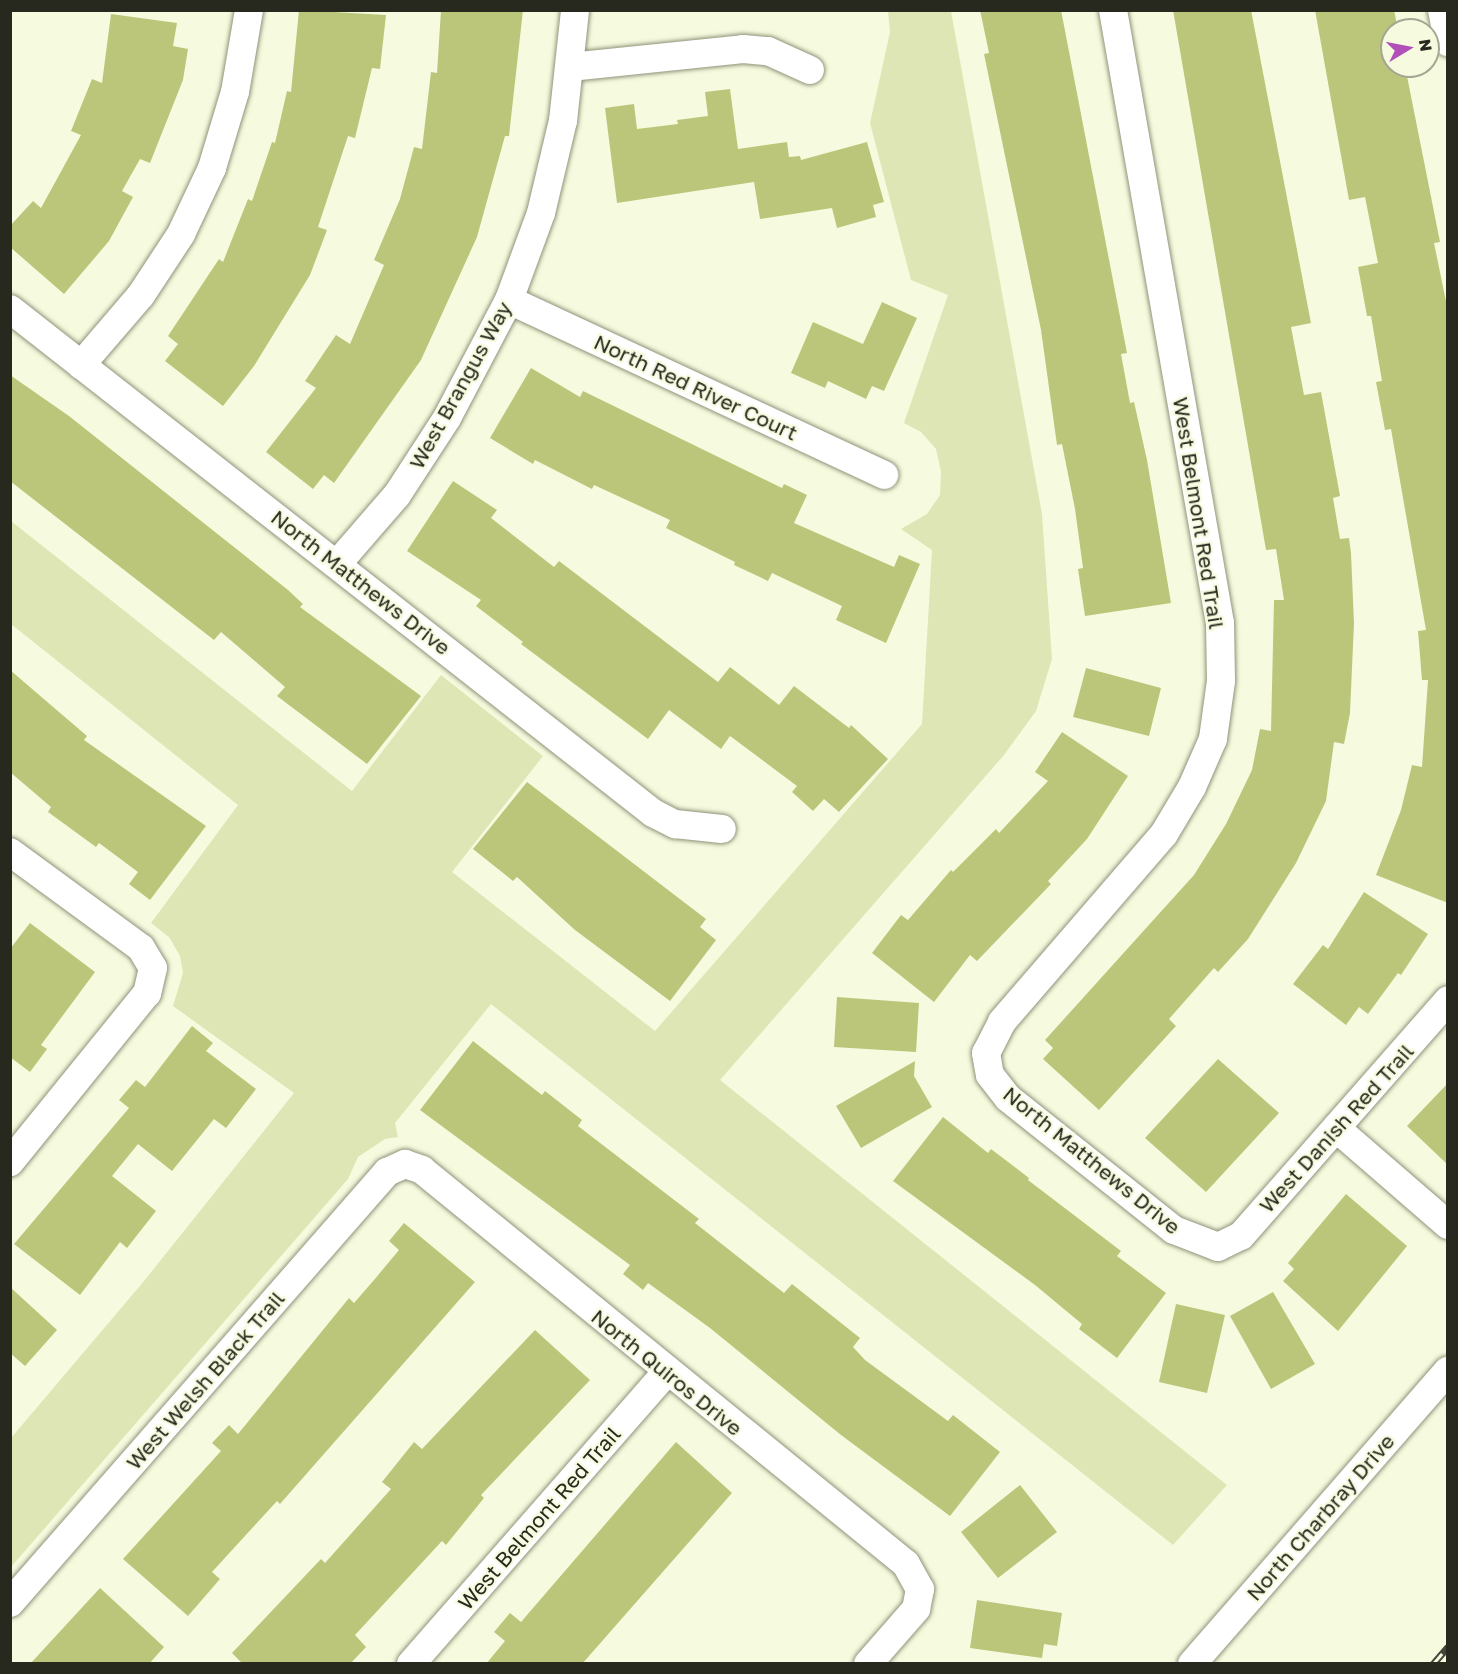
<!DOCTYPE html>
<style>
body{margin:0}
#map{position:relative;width:1458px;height:1674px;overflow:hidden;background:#f6fbdf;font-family:"Golos Text",sans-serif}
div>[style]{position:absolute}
.green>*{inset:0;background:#dee6b5}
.building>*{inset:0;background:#bcc67a}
.roads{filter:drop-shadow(0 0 2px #8f937a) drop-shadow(0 0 2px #8f937a)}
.minor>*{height:28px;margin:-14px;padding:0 14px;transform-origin:14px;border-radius:14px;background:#fff}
.rail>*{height:7px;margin-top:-3.5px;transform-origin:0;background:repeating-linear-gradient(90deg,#f6fbdf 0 14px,#434539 0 28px);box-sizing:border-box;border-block:2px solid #434539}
span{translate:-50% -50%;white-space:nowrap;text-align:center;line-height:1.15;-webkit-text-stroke:4.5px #f6fbdf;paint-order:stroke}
.street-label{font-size:21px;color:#27291f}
.frame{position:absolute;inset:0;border:12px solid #27291f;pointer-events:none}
.north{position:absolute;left:1380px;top:18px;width:60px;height:60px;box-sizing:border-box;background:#f6fbdf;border:2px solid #a3a792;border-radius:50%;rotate:80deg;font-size:16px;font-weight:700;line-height:24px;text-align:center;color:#27291f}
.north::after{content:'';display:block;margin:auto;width:21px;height:27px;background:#b150b8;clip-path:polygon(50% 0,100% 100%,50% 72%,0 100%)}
</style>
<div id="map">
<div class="green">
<i style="clip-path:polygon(888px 11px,951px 11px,1042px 514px,1052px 659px,1036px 711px,1004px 755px,720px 1080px,1227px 1485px,1173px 1545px,491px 1004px,395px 1123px,398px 1137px,385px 1139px,358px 1157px,348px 1179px,11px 1567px,11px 1438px,144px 1281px,294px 1093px,173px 1006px,183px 973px,180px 956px,169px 937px,151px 923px,238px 805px,11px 624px,11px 521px,352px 791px,441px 675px,543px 756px,452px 872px,655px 1031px,922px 724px,932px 550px,901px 529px,927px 514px,940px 495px,941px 472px,936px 449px,921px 432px,904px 423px,948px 295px,911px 280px,870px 123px,890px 32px)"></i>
</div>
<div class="building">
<i style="clip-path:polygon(299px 10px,386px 15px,380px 69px,372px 68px,355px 138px,348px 136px,318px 227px,327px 230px,310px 275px,254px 366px,223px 406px,165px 361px,178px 344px,168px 336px,219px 259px,223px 262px,248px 199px,252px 201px,272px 142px,275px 143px,287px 91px,291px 92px)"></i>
<i style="clip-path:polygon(441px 10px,523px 10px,509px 136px,505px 136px,477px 237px,421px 360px,334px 483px,324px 475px,313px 489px,266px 452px,316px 388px,305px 381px,336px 335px,350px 344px,384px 265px,374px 260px,400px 199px,414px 147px,422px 149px,431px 72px,437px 73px)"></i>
<i style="clip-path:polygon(980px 10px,1061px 10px,1127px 353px,1121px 354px,1130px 403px,1134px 402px,1147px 460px,1171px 603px,1085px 616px,1078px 569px,1083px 568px,1075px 509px,1062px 444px,1057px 445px,1041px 330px,984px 54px,989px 53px)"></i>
<i style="clip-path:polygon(1173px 10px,1251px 10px,1311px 323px,1291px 327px,1304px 395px,1321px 392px,1340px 496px,1333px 498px,1340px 539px,1349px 538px,1351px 553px,1354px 623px,1350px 713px,1344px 744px,1334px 742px,1326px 801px,1296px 863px,1248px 939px,1218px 972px,1214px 968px,1169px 1019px,1176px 1026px,1099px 1110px,1043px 1059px,1053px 1048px,1045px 1040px,1194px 875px,1226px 824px,1252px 770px,1260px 729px,1271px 731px,1274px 600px,1284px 600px,1276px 549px,1266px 550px)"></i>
<i style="clip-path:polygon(1315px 10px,1394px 10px,1398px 30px,1392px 30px,1392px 66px,1405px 66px,1440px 242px,1434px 243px,1448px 311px,1448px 903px,1376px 875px,1401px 810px,1412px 765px,1422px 767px,1428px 680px,1422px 680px,1418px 631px,1426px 630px,1391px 429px,1385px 430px,1376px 382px,1382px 381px,1371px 316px,1367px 316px,1358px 267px,1378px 263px,1365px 197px,1349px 200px)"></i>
<i style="clip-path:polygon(111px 14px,177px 23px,173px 46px,188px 49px,183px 80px,150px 163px,140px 159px,122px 191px,133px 197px,109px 241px,64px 294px,10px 247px,10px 226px,33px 201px,41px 208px,81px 135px,71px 131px,92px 79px,102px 83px)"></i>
<i style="clip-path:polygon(730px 89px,738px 149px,787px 142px,789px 157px,800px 156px,801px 160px,867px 142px,884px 202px,873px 205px,876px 217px,837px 228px,832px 208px,760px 219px,754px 182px,617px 203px,605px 108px,634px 104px,637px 129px,678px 124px,677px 120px,708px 116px,705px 92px)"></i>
<i style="clip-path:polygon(882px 302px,917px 318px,884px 391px,872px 386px,866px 399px,828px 381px,825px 388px,791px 373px,813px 322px,863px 344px)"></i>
<i style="clip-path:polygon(531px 368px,580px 397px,583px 391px,782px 488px,784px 484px,807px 495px,794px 523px,894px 567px,899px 555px,920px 564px,886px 643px,836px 620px,842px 606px,772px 573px,768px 581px,734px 565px,735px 562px,666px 528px,670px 520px,594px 485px,592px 489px,535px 460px,533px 464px,490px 438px)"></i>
<i style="clip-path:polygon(10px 375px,69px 416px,288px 590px,303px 604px,300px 607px,421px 696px,367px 764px,277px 696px,285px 687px,221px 632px,214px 640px,10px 481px)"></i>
<i style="clip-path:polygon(453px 481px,497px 510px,491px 518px,554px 567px,559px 561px,718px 682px,730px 667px,779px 705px,794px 686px,849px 728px,851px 725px,888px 759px,839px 812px,824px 799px,813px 811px,792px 792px,797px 786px,730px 736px,721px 749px,669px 710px,648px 739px,521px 644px,523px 642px,476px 606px,481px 600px,407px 551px)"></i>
<i style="clip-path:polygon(1086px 668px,1161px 688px,1149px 736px,1073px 717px)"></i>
<i style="clip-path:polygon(10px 670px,87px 736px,84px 740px,206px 826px,150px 900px,129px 884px,138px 872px,99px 843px,96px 847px,48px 812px,51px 807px,10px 772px)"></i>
<i style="clip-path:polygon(1062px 732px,1128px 776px,1087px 839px,1048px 881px,1051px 884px,977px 961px,970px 955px,934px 1002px,872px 953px,901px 915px,908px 920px,951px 870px,953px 872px,996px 829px,999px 833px,1048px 781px,1035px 772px)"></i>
<i style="clip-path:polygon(527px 782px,706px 919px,700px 927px,716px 940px,670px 1001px,575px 930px,517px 877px,513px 881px,473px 849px)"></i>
<i style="clip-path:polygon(1364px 892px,1428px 934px,1401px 975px,1398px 973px,1368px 1014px,1359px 1007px,1346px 1025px,1293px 984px,1323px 945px,1328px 949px)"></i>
<i style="clip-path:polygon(30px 923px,95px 972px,41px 1045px,47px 1049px,30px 1072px,10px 1057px,10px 949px)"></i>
<i style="clip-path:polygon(837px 997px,919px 1003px,916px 1052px,834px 1047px)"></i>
<i style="clip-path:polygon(192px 1026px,213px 1043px,206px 1051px,256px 1089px,226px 1128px,214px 1119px,172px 1171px,138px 1144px,112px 1176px,156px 1211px,127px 1248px,120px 1242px,80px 1295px,14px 1244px,129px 1108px,119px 1100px,136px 1080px,145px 1087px)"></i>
<i style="clip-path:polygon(473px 1041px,542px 1095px,545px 1091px,582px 1120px,578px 1126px,699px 1219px,695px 1223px,784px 1293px,792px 1284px,860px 1338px,853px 1347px,865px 1360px,948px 1421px,953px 1415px,1000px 1452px,950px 1516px,841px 1435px,710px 1328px,648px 1283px,643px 1290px,623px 1274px,630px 1265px,420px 1110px)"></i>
<i style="clip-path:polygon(1218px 1059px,1279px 1113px,1206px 1192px,1145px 1138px)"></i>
<i style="clip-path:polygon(915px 1061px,914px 1076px,932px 1107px,861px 1148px,836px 1106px)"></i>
<i style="clip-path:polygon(1448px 1083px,1448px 1165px,1407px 1126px)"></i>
<i style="clip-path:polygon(943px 1117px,988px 1153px,991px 1149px,1029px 1178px,1028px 1180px,1121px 1251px,1117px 1256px,1166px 1293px,1117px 1358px,1079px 1329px,1082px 1324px,1035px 1285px,893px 1181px)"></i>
<i style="clip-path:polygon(1346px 1194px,1407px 1246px,1338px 1331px,1283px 1281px,1294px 1269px,1288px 1263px)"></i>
<i style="clip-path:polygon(404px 1223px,475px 1282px,280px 1504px,277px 1501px,212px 1572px,220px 1579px,188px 1616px,123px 1559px,221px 1451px,212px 1443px,229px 1425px,238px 1434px,349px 1298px,354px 1303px,374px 1280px,399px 1250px,389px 1241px)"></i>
<i style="clip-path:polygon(10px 1287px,57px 1330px,25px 1366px,10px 1353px)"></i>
<i style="clip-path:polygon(1273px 1292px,1315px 1364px,1271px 1389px,1230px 1316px)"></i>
<i style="clip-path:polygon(1176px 1304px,1225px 1315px,1207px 1393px,1159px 1382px)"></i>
<i style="clip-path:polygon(535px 1330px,590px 1380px,481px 1495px,484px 1498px,446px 1545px,442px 1541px,355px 1635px,366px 1647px,350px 1664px,243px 1664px,232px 1653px,321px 1559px,325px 1563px,391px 1489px,382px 1482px,414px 1442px,422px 1449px)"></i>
<i style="clip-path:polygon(676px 1442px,732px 1493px,582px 1664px,486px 1664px,505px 1641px,494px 1632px,510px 1613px,521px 1622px)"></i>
<i style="clip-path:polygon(1020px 1485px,1057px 1532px,998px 1578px,961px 1532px)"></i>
<i style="clip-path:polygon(100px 1588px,164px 1647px,149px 1664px,30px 1664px)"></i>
<i style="clip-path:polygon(977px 1600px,1062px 1613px,1057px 1646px,1044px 1644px,1042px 1658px,970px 1648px)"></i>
</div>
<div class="roads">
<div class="minor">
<i style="left:1113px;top:10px;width:622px;rotate:80.1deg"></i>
<i style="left:1220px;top:623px;width:58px;rotate:89deg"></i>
<i style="left:1221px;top:681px;width:59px;rotate:97.9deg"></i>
<i style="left:1213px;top:739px;width:52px;rotate:113.6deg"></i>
<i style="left:1192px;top:787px;width:55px;rotate:120.8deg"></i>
<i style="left:1164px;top:834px;width:248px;rotate:130.8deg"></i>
<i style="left:1002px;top:1022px;width:35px;rotate:117deg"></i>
<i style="left:986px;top:1053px;width:22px;rotate:80deg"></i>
<i style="left:990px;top:1075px;width:29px;rotate:52deg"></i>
<i style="left:1008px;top:1098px;width:212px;rotate:38.5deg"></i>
<i style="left:1174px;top:1230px;width:47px;rotate:21.1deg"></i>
<i style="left:1218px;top:1247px;width:25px;rotate:-26deg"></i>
<i style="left:1241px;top:1236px;width:314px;rotate:-48.7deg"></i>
<i style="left:1442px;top:10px;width:33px;rotate:79deg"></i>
<i style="left:570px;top:67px;width:174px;rotate:-5.9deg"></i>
<i style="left:743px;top:49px;width:25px;rotate:5deg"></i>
<i style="left:768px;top:51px;width:46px;rotate:24.3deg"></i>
<i style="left:509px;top:300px;width:414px;rotate:25deg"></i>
<i style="left:10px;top:309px;width:817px;rotate:38.09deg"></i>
<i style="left:653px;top:813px;width:25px;rotate:27deg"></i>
<i style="left:675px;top:824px;width:47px;rotate:6.1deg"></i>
<i style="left:81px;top:365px;width:92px;rotate:-49.4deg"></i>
<i style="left:141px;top:295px;width:73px;rotate:-56.7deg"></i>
<i style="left:181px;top:234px;width:73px;rotate:-64.8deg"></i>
<i style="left:212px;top:168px;width:79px;rotate:-73.2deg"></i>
<i style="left:235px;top:92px;width:83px;rotate:-80.3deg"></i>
<i style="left:338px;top:563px;width:90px;rotate:-49.1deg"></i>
<i style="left:397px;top:495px;width:92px;rotate:-57deg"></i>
<i style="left:447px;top:418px;width:133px;rotate:-62.3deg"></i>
<i style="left:509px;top:300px;width:93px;rotate:-69.8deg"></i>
<i style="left:541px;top:213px;width:95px;rotate:-76.6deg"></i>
<i style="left:563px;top:121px;width:112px;rotate:-83.8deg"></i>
<i style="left:10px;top:852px;width:162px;rotate:36.2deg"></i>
<i style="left:141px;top:948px;width:23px;rotate:59deg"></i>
<i style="left:153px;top:968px;width:26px;rotate:103deg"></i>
<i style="left:147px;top:993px;width:218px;rotate:129deg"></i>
<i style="left:1336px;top:1128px;width:148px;rotate:40.9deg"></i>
<i style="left:10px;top:1603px;width:573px;rotate:-48.82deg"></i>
<i style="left:387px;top:1172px;width:20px;rotate:-24deg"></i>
<i style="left:405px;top:1164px;width:18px;rotate:19deg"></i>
<i style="left:422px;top:1170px;width:624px;rotate:39.15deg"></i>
<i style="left:906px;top:1564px;width:29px;rotate:61deg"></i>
<i style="left:920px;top:1589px;width:20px;rotate:101deg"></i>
<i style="left:916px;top:1609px;width:73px;rotate:131.1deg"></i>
<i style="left:411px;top:1664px;width:388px;rotate:-48.8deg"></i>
<i style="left:1192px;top:1664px;width:389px;rotate:-48.9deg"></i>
</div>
</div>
<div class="rail">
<i style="left:1433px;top:1664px;width:23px;rotate:-49deg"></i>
</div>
<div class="street-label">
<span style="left:460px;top:385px;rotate:-61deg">West Brangus Way</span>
<span style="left:696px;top:387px;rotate:25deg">North Red River Court</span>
<span style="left:1199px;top:513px;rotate:81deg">West Belmont Red Trail</span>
<span style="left:361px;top:582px;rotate:38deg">North Matthews Drive</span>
<span style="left:1336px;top:1128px;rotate:-48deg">West Danish Red Trail</span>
<span style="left:1092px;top:1160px;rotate:39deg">North Matthews Drive</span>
<span style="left:667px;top:1372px;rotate:39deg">North Quiros Drive</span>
<span style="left:205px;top:1380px;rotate:-49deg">West Welsh Black Trail</span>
<span style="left:1320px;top:1517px;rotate:-49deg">North Charbray Drive</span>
<span style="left:539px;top:1518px;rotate:-49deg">West Belmont Red Trail</span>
</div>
<div class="frame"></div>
<div class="north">N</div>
</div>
